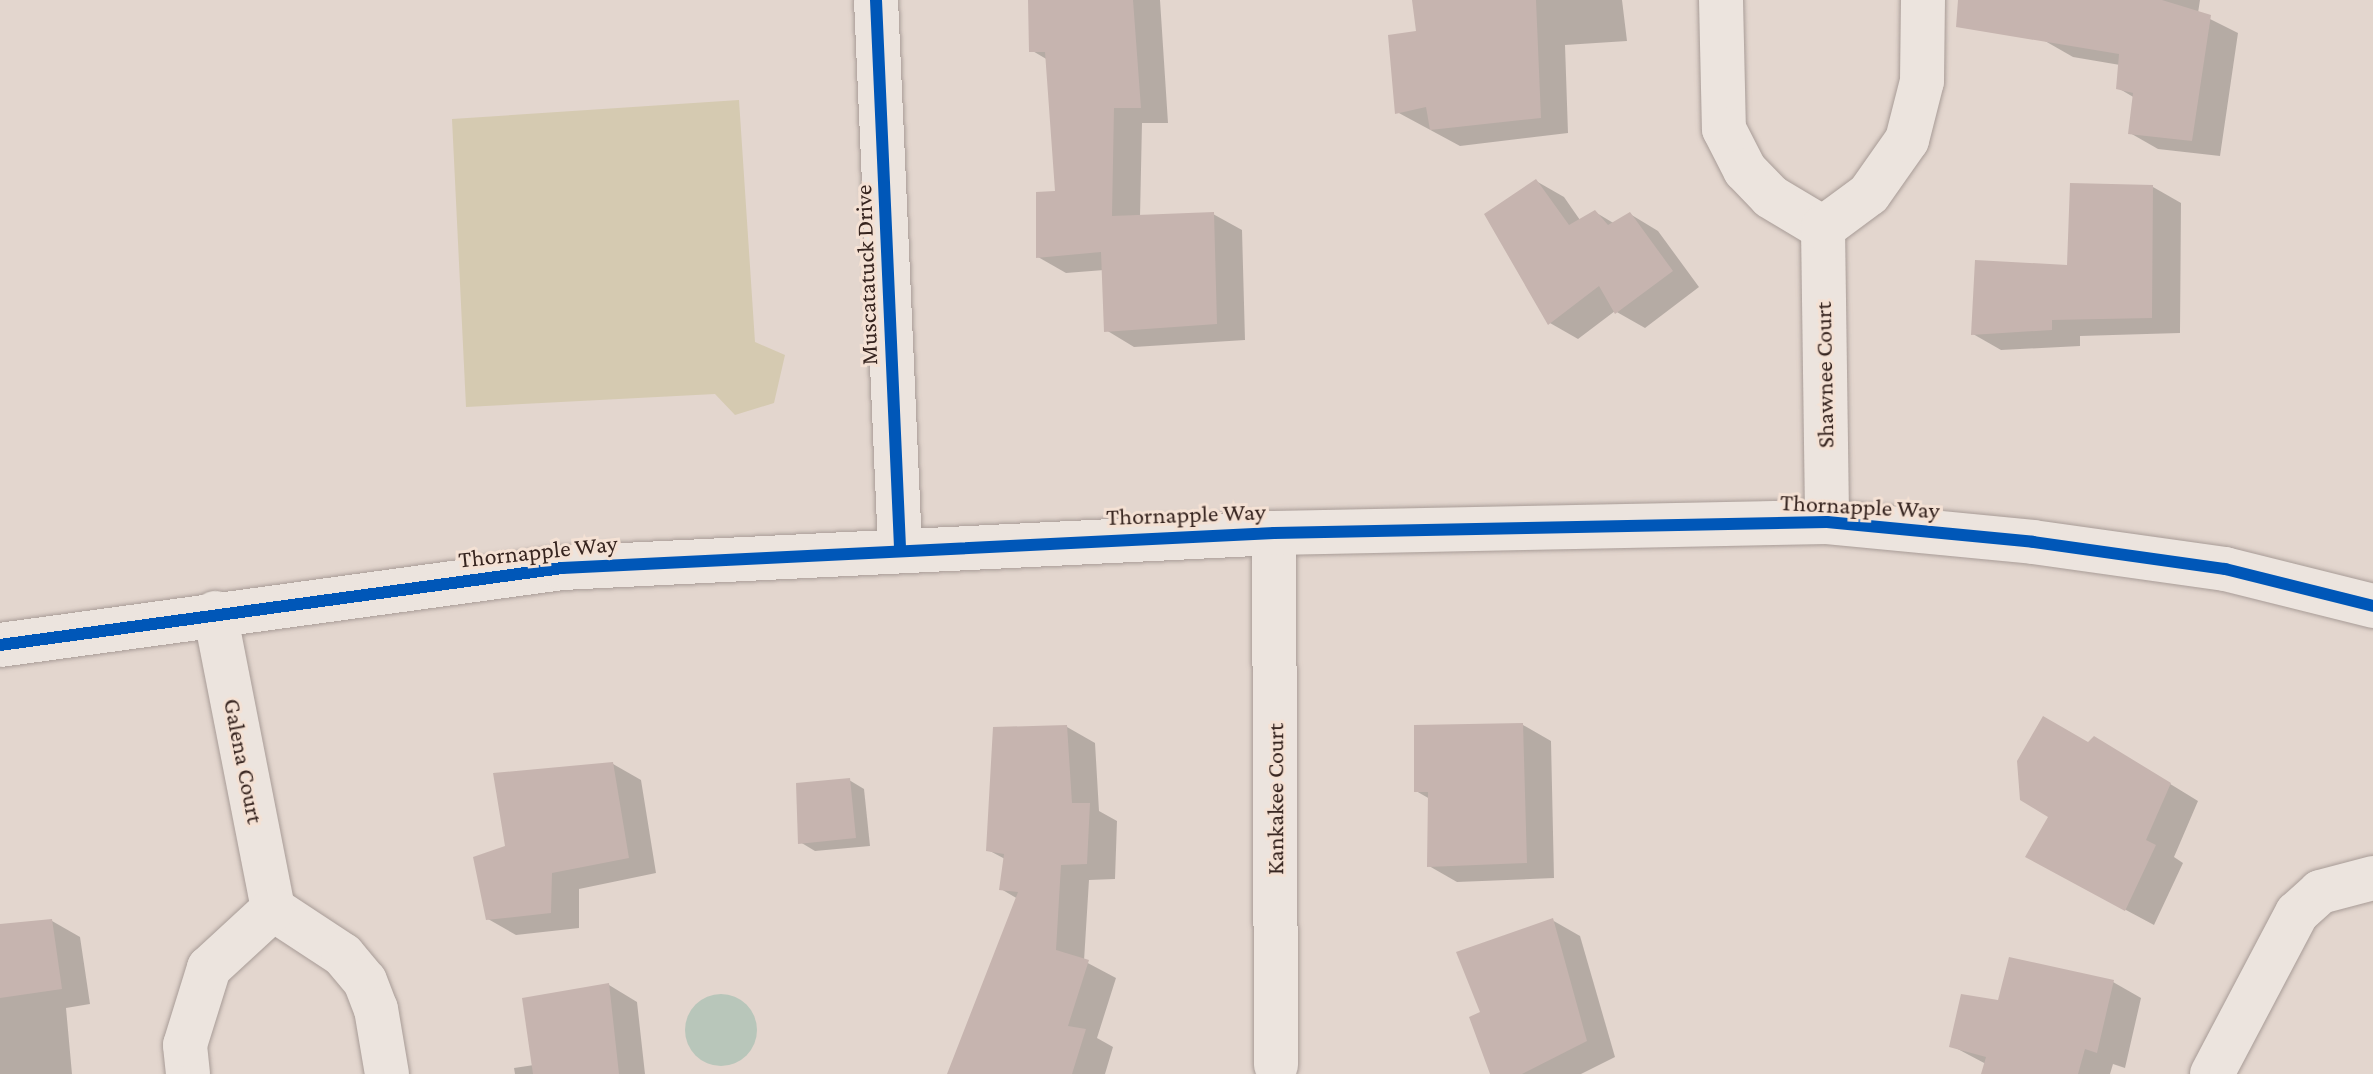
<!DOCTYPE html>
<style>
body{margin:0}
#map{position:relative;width:2373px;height:1074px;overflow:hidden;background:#e3d6ce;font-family:"Crimson Pro",serif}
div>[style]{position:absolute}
.green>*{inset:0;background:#d5cab1}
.water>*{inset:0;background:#b8c6ba}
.round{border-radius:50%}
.shadow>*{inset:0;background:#0003}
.building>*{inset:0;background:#c6b4af}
.roads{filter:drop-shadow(0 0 2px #a89c97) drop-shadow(0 0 2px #a89c97)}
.minor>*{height:44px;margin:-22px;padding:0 22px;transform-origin:22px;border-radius:22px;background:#ece4de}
.cycleway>*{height:12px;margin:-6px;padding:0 6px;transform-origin:6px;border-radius:6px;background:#0057b8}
span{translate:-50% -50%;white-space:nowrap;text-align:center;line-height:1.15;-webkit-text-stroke:6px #f4e1d4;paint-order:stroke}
.street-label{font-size:24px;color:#36241f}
</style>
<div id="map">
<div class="green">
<i style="clip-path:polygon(739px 100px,755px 342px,785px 355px,774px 403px,735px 415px,715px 394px,466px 407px,452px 119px)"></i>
</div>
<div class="water">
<i class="round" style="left:685px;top:994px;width:72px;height:72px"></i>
</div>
<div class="shadow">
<i style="clip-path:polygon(1030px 0,1160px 0,1168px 123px,1142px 123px,1140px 217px,1213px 214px,1242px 230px,1245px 340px,1134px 347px,1106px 330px,1104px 270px,1066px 273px,1038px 257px,1057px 193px,1048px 60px,1031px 50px)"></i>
<i style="clip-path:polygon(1414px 0,1622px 0,1627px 41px,1565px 45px,1568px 133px,1460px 146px,1397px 112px,1418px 32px)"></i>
<i style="clip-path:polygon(2054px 0,2200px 0,2198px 13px,2238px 33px,2220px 156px,2158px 149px,2130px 133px,2135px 98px,2118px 88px,2120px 65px,2073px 57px,2045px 41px)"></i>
<i style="clip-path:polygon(1536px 181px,1564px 197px,1580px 220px,1595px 212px,1615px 224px,1630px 214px,1658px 231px,1699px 287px,1645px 328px,1615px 311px,1578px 339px,1550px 323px)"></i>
<i style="clip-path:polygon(2153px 187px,2181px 203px,2180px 333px,2080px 336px,2080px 346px,2001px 350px,1973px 334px,2069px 267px)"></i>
<i style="clip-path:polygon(1523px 725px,1551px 741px,1554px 878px,1457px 882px,1429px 866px,1430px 799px,1416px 791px)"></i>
<i style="clip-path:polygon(1067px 727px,1095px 743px,1099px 811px,1117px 821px,1115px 879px,1089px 880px,1084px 961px,1116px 978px,1097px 1038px,1113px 1047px,1105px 1074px,960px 1074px,1018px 899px,1001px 889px,1005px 859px,988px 850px)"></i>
<i style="clip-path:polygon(2123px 755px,2198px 801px,2174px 857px,2183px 863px,2154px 925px,2055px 872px)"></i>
<i style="clip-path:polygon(613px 764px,641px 780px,656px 873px,579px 889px,579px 928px,516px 935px,488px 919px,507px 848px)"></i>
<i style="clip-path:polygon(849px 780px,864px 789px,870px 846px,815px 851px,800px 842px)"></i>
<i style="clip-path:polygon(1552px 920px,1580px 936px,1615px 1057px,1581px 1074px,1492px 1074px,1483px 1013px)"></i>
<i style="clip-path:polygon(52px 921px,80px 937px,90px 1004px,66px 1008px,72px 1074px,0 1074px,0 926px)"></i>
<i style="clip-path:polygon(2113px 982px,2141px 998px,2125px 1068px,2113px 1064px,2110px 1074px,1983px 1074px,1986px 1064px,1952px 1046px)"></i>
<i style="clip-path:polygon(609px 985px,637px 1002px,645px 1074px,515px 1074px,514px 1068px,534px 1065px)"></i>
</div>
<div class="building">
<i style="clip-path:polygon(1028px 0,1133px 0,1141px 108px,1114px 108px,1112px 216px,1214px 212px,1217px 324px,1104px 332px,1101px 252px,1036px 258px,1036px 192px,1055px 191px,1045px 52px,1029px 52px)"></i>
<i style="clip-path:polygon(1412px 0,1536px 0,1541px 118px,1430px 130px,1426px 107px,1395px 114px,1388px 35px,1416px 31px)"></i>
<i style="clip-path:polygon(1958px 0,2162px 0,2211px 15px,2192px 141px,2128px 134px,2133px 93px,2116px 89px,2119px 54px,1956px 27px)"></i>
<i style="clip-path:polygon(1536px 179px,1569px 225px,1595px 210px,1608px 225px,1630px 212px,1673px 271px,1615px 314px,1599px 286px,1548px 325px,1484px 214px)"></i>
<i style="clip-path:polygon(2070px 183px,2153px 185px,2152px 318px,2052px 320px,2052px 330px,1971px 335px,1975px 260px,2067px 265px)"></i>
<i style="clip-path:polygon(2043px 716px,2088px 742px,2094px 736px,2171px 783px,2146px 840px,2156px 845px,2125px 911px,2025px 857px,2048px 817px,2020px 800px,2017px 761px)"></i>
<i style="clip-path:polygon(1523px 723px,1527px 863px,1427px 867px,1428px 792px,1414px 792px,1414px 725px)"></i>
<i style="clip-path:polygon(1067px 725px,1072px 803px,1090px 803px,1087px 864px,1061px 865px,1056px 950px,1089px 960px,1068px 1026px,1086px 1029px,1072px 1074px,947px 1074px,1018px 892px,999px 890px,1004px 854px,986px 851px,993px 727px)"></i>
<i style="clip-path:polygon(613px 762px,629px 858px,552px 873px,551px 913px,486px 920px,473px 857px,505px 846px,493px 773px)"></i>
<i style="clip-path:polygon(850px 778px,856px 838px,798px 844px,796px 783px)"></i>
<i style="clip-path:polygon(1553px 918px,1587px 1041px,1522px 1074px,1490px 1074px,1469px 1017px,1480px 1012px,1456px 952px)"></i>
<i style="clip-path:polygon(52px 919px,62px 989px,0 998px,0 924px)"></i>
<i style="clip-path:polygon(2009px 957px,2114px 980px,2097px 1053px,2085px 1049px,2078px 1074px,1981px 1074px,1986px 1057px,1949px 1047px,1961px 994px,1998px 1000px)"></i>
<i style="clip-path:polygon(609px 983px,619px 1074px,533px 1074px,522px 998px)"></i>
</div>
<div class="roads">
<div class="minor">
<i style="left:876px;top:0;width:548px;rotate:87.49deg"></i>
<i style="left:1721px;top:0;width:129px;rotate:88.7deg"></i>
<i style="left:1724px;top:129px;width:46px;rotate:62.9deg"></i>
<i style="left:1745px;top:170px;width:37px;rotate:46deg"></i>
<i style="left:1771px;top:197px;width:61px;rotate:30.8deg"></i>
<i style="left:1823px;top:228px;width:294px;rotate:89.2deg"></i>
<i style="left:1823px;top:228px;width:57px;rotate:-36.5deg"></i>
<i style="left:1869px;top:194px;width:66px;rotate:-54.9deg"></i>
<i style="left:1907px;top:140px;width:61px;rotate:-75.7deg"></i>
<i style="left:1922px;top:81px;width:81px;rotate:-89.3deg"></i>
<i style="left:1274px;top:533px;width:532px;rotate:89.78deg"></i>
<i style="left:215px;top:613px;width:302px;rotate:78.9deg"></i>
<i style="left:273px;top:909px;width:84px;rotate:33.3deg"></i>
<i style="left:343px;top:955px;width:34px;rotate:50deg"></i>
<i style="left:365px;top:981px;width:30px;rotate:69deg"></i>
<i style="left:376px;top:1009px;width:66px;rotate:80.4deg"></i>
<i style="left:0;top:645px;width:567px;rotate:-7.8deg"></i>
<i style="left:562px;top:568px;width:713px;rotate:-2.81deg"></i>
<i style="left:1274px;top:533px;width:553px;rotate:-1.14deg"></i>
<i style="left:1827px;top:522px;width:207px;rotate:5.5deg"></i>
<i style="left:2033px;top:542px;width:194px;rotate:8deg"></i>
<i style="left:2225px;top:569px;width:153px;rotate:14deg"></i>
<i style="left:188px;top:1074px;width:29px;rotate:-96deg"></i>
<i style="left:185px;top:1045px;width:81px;rotate:-72.7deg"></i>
<i style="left:209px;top:968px;width:87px;rotate:-42.7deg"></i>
<i style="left:2212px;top:1074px;width:182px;rotate:-62.2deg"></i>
<i style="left:2297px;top:913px;width:31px;rotate:-42deg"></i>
<i style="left:2320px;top:892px;width:55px;rotate:-14.8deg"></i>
</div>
</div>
<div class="cycleway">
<i style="left:876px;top:0;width:548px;rotate:87.49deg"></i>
<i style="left:0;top:645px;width:567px;rotate:-7.8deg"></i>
<i style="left:562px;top:568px;width:713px;rotate:-2.81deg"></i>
<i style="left:1274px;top:533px;width:553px;rotate:-1.14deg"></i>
<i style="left:1827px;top:522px;width:207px;rotate:5.5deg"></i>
<i style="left:2033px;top:542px;width:194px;rotate:8deg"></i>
<i style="left:2225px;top:569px;width:153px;rotate:14deg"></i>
</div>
<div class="street-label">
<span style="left:866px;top:275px;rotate:-92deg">Muscatatuck Drive</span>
<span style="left:1824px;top:375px;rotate:-91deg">Shawnee Court</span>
<span style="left:1860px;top:506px;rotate:3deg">Thornapple Way</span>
<span style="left:1186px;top:514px;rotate:-2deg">Thornapple Way</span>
<span style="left:538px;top:551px;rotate:-6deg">Thornapple Way</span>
<span style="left:244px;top:761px;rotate:79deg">Galena Court</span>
<span style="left:1275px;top:799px;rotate:-90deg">Kankakee Court</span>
</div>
</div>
